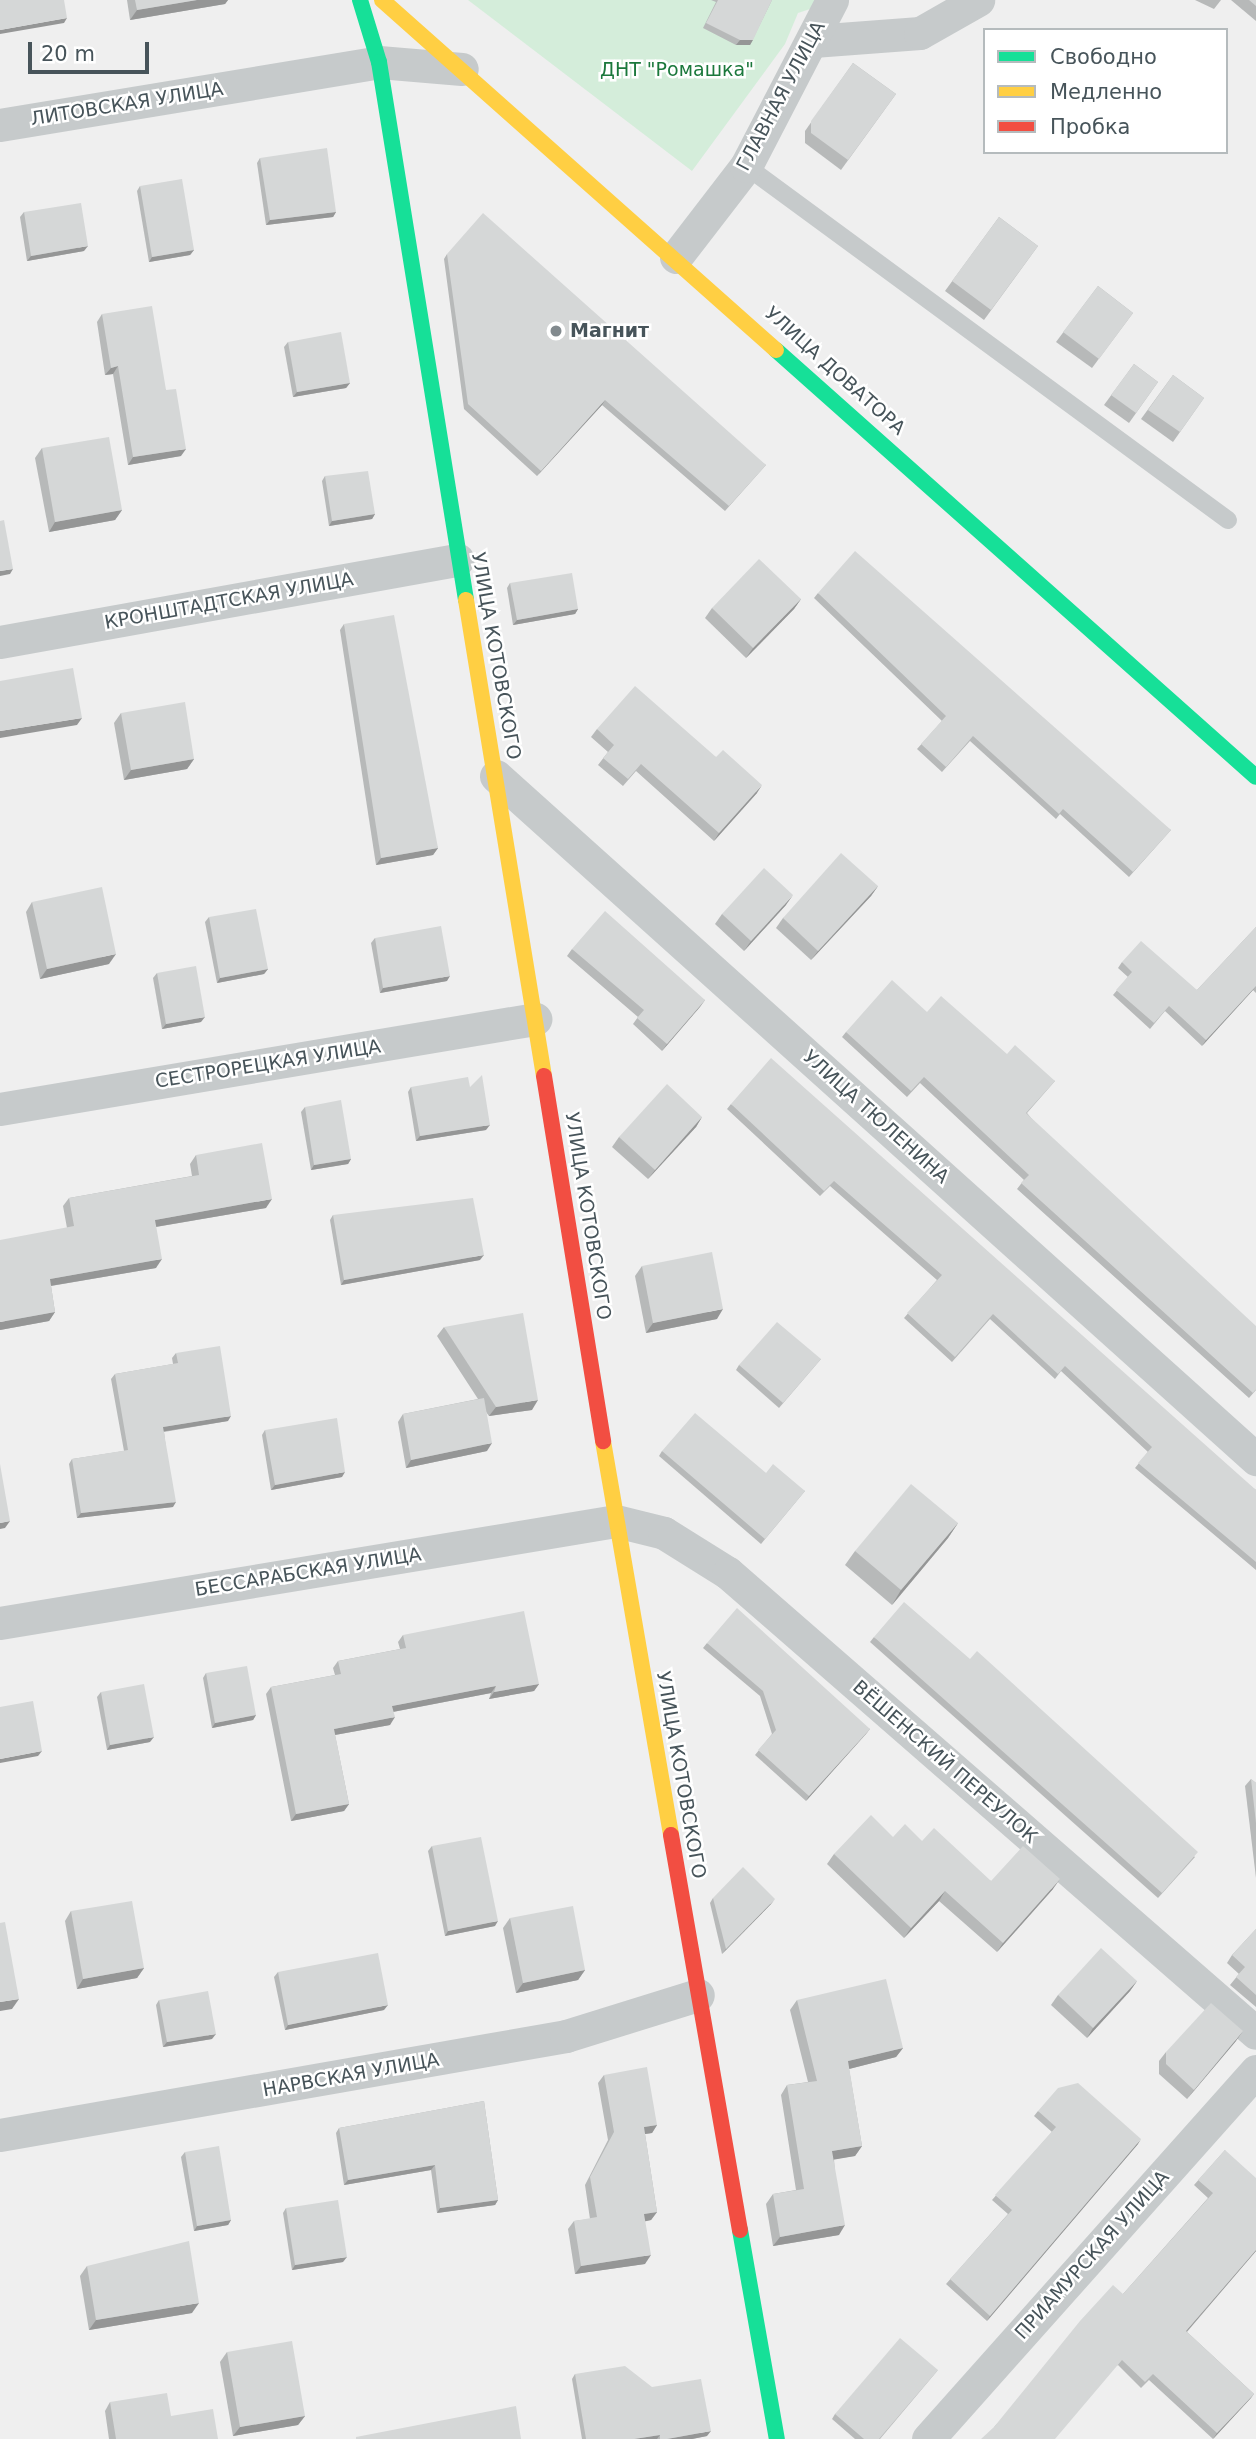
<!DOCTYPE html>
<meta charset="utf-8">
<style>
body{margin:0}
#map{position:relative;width:1256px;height:2439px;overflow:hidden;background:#efefef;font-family:"DejaVu Sans",sans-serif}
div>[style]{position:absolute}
.green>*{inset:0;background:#d4edda}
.lane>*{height:18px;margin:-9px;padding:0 9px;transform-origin:9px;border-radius:9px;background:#c6cacb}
.street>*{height:33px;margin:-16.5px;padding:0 16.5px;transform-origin:16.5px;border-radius:16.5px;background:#c6cacb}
.fast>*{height:16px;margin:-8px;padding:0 8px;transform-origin:8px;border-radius:8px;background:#16e098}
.slow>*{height:16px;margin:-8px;padding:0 8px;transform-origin:8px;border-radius:8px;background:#ffcf43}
.jam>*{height:16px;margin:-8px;padding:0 8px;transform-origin:8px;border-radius:8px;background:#f24e42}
.wall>*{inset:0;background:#b7b9b9}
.shaded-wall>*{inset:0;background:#959696}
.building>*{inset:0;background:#d5d7d7}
.dots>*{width:19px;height:19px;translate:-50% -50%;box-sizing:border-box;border:4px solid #fff;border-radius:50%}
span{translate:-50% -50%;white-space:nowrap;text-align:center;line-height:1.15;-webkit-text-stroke:5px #fff;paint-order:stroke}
.park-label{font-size:19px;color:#1b783c}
.street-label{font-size:19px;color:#47545a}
.poi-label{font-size:19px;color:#47545a;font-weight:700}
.left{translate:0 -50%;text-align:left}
.legend{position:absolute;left:983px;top:28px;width:245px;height:126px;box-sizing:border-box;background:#fff;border:2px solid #b5bbbd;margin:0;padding:9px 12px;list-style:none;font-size:21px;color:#47545a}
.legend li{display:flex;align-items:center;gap:14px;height:35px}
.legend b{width:35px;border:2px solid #b5bbbd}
.scale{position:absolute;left:28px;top:42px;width:121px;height:32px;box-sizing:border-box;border:4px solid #47545a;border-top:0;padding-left:9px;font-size:21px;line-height:24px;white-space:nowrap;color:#47545a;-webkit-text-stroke:5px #fff;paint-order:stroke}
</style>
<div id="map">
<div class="green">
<i style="clip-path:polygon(468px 0,837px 0,798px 13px,785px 44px,692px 171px)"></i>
</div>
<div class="lane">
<i style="left:746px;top:166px;width:598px;rotate:36.3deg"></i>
</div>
<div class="street">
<i style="left:813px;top:41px;width:107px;rotate:-4.3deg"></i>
<i style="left:920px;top:33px;width:67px;rotate:-29.6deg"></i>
<i style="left:0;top:125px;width:384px;rotate:-9.4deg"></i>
<i style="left:379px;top:62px;width:83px;rotate:4.8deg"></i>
<i style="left:676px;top:257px;width:115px;rotate:-52.4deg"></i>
<i style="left:746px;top:166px;width:187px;rotate:-62.6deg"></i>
<i style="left:0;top:642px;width:465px;rotate:-10.2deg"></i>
<i style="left:496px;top:776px;width:1022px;rotate:41.95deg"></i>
<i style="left:0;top:1109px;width:543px;rotate:-9.55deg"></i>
<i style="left:0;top:1623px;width:624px;rotate:-9.4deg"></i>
<i style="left:616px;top:1521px;width:49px;rotate:14deg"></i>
<i style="left:664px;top:1533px;width:75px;rotate:32deg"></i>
<i style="left:728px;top:1573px;width:700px;rotate:41.06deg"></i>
<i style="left:0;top:2135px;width:575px;rotate:-9.92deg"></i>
<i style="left:566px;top:2036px;width:138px;rotate:-17.3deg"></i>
<i style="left:928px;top:2439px;width:493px;rotate:-48.3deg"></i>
</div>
<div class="fast">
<i style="left:360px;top:0;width:65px;rotate:73deg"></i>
<i style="left:379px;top:62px;width:545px;rotate:80.81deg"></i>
<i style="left:776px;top:350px;width:642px;rotate:41.66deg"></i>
<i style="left:740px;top:2230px;width:212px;rotate:80deg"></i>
</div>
<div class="slow">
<i style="left:382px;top:0;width:527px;rotate:41.62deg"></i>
<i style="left:466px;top:600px;width:482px;rotate:80.7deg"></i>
<i style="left:603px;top:1441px;width:400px;rotate:80.2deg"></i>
</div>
<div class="jam">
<i style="left:544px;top:1076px;width:370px;rotate:80.8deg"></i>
<i style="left:671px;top:1835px;width:401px;rotate:80.1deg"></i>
</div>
<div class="wall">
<i style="clip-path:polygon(127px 0,228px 0,225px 4px,130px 20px)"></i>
<i style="clip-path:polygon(711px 0,772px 0,750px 45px,736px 45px,703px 28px,716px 2px)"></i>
<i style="clip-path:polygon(1195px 0,1221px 0,1214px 9px)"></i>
<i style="clip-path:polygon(1231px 0,1256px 0,1256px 21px)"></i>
<i style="clip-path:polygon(853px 63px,896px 94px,841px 170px,805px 143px,805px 131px)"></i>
<i style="clip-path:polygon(260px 158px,336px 212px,333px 217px,266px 225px,257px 163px)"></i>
<i style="clip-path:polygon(140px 186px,194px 250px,190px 255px,149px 262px,137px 191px)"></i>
<i style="clip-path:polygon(24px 212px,84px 251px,27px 261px,20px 217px)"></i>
<i style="clip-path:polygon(999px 217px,1038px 246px,984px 320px,945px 291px)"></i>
<i style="clip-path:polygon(447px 254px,766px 465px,725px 511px,602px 405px,537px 476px,464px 409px,444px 259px)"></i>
<i style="clip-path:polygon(1098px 286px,1133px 313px,1092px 368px,1056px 342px)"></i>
<i style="clip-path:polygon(102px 314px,166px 390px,181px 456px,128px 465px,113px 374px,105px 375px,97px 322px)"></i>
<i style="clip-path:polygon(288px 342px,350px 383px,346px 388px,293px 397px,284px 347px)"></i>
<i style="clip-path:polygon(1134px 364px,1158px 382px,1129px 423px,1104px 405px)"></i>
<i style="clip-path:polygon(1173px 375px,1204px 398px,1173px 442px,1141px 419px)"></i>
<i style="clip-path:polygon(42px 448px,122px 510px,115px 520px,49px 532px,35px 458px)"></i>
<i style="clip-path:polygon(325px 476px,375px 514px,372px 519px,329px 526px,322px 481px)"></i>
<i style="clip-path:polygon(510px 583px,578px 609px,575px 614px,513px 625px,507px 588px)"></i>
<i style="clip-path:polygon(818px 593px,1171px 830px,1129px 877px,1060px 814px,1056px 819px,970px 741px,942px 772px,917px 749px,942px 721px,814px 598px)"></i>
<i style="clip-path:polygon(801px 599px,794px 609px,746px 658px,705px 618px,712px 608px)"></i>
<i style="clip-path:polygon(344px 624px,438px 848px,433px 855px,376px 865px,340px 630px)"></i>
<i style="clip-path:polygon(121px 713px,194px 759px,187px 769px,124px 780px,114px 723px)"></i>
<i style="clip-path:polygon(597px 729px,716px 757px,757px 793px,714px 841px,636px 771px,623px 786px,598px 765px,608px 752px,591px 737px)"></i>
<i style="clip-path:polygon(878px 886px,871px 896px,811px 960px,776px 928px,783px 918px)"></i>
<i style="clip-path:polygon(32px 902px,109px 964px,40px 979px,26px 912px)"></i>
<i style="clip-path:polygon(786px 905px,744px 951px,715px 924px,722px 914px)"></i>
<i style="clip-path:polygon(209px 917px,268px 969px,264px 974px,217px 983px,205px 922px)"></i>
<i style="clip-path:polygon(1256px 927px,1256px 993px,1253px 990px,1202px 1046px,1165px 1011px,1150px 1029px,1113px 995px,1128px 977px,1118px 968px,1122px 962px,1197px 990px)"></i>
<i style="clip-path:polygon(375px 938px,447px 981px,380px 993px,371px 943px)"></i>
<i style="clip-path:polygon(572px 949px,705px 1000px,662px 1051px,633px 1024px,638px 1017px,567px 956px)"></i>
<i style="clip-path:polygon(157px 973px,201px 1022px,162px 1029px,153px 978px)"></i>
<i style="clip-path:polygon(927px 1012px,1055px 1081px,1027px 1113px,1256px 1390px,1249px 1398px,1017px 1189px,1024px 1180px,920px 1083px,907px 1097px,842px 1037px,846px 1032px)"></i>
<i style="clip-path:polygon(411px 1087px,470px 1087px,486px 1130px,416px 1141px,408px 1092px)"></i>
<i style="clip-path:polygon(731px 1104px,1256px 1490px,1256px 1570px,1135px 1468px,1148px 1452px,1061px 1371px,1055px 1379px,990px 1319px,952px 1362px,904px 1318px,937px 1280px,830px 1186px,820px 1196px,727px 1109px)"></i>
<i style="clip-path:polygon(305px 1107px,351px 1159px,348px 1164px,311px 1170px,301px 1112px)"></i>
<i style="clip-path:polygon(702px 1117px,696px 1127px,648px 1179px,612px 1147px,619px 1137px)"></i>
<i style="clip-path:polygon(196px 1155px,266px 1208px,156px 1227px,156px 1268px,51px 1286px,55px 1312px,49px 1321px,0 1330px,67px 1228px,63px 1206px,69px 1198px,192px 1176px,190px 1164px)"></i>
<i style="clip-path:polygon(333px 1215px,480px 1260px,341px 1285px,330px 1220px)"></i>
<i style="clip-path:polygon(642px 1266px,717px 1319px,646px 1333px,635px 1276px)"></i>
<i style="clip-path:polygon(444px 1327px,532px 1410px,489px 1416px,486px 1412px,487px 1451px,406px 1468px,398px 1422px,403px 1414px,478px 1399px,437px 1336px)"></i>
<i style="clip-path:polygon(176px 1353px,228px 1421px,164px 1432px,173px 1507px,77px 1518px,69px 1464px,72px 1459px,124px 1451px,111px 1379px,115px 1374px,173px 1364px,172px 1358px)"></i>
<i style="clip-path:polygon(821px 1359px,779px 1408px,736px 1370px,739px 1365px)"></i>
<i style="clip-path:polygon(265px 1430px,342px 1477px,271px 1490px,262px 1435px)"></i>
<i style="clip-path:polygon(662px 1451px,766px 1473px,805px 1491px,761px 1544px,659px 1456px)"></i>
<i style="clip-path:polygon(958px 1523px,948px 1538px,892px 1605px,845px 1565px,855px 1551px)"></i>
<i style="clip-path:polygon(403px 1635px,539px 1684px,534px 1691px,489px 1699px,491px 1693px,393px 1712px,390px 1725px,335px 1735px,349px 1804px,344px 1811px,291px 1821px,266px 1694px,271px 1687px,335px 1675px,333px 1668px,338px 1661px,400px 1649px,398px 1642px)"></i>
<i style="clip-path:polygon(874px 1637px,1195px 1857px,1158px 1898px,870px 1642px)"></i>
<i style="clip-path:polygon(707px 1643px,870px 1729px,806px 1801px,755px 1755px,772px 1734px,760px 1696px,703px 1648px)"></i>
<i style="clip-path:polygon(206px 1673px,256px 1715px,253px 1720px,212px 1728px,203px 1678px)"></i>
<i style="clip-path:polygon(101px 1692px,150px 1742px,107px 1750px,97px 1697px)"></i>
<i style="clip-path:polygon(1251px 1779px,1256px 1783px,1256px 1878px,1245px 1786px)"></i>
<i style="clip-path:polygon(893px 1837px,922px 1841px,991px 1881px,1053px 1889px,997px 1952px,939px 1901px,904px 1938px,827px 1864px,834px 1854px)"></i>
<i style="clip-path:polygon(432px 1846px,495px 1926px,445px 1936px,428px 1851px)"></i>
<i style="clip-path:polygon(713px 1898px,771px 1904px,722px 1954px,710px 1903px)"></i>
<i style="clip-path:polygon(71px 1911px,144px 1968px,137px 1978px,77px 1989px,65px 1921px)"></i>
<i style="clip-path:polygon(510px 1918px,585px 1970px,578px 1980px,516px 1993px,503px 1928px)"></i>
<i style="clip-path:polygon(1256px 1929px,1256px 2007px,1230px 1985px,1239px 1974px,1227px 1963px,1232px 1955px)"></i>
<i style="clip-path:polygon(278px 1972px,384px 2010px,285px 2030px,274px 1977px)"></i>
<i style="clip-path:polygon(1137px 1981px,1130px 1991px,1087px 2038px,1051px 2005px,1058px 1995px)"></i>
<i style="clip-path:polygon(159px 2000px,212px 2039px,163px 2047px,156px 2005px)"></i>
<i style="clip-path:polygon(797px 2000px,903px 2048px,896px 2057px,849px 2069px,862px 2146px,855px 2156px,834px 2159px,839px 2235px,773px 2246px,766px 2204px,773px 2194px,796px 2190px,781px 2095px,787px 2085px,808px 2082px,790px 2010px)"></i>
<i style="clip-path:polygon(1236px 2041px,1187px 2099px,1159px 2074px,1159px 2061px,1166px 2052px)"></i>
<i style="clip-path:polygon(604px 2075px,657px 2125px,652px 2133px,645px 2134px,657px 2212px,651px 2220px,645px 2221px,645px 2264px,575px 2274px,568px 2229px,574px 2221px,590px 2219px,585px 2185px,608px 2140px,598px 2083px)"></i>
<i style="clip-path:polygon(484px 2101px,498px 2200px,495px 2205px,437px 2213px,431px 2170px,344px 2185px,336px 2133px,339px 2128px)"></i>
<i style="clip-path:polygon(1038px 2111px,1138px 2144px,987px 2321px,946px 2284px,1008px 2214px,992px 2200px,1052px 2132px,1034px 2116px)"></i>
<i style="clip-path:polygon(1225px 2150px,1256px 2251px,1187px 2332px,1254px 2394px,1250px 2399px,1213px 2439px,1149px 2380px,1141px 2388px,1118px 2365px,994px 2427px,1123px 2294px,1208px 2198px,1194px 2185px)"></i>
<i style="clip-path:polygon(185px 2152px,231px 2220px,228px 2225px,194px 2231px,181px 2157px)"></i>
<i style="clip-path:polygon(286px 2208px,343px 2262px,292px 2270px,283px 2213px)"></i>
<i style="clip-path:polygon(87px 2266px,192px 2313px,89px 2330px,80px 2276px)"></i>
<i style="clip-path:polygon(227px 2352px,305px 2416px,298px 2425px,233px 2436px,220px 2362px)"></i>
<i style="clip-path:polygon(938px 2370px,880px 2439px,855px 2439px,832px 2419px,835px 2414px)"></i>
<i style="clip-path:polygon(575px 2374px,707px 2436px,692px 2439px,582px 2439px,572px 2379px)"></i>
<i style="clip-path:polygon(110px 2402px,171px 2416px,218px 2439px,109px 2439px,105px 2411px)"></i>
</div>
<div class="shaded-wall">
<i style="clip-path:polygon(197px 0,228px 0,225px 4px,130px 20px,137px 10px)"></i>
<i style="clip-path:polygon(67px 18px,64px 23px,0 34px,0 30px)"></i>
<i style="clip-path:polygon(740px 40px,753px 40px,750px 45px,736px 45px)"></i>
<i style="clip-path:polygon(336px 212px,333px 217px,266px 225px,270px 220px)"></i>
<i style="clip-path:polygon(88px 246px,84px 251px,27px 261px,31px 256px)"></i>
<i style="clip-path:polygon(194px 250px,190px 255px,149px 262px,152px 257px)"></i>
<i style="clip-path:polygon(118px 366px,113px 374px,105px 375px,111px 368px)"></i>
<i style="clip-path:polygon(350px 383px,346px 388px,293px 397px,297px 392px)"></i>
<i style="clip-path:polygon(605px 400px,602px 405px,537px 476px,541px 471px)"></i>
<i style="clip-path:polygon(186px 449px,181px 456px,128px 465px,133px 457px)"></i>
<i style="clip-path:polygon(122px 510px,115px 520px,49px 532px,55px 522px)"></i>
<i style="clip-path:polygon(375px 514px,372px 519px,329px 526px,332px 521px)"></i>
<i style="clip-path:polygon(13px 569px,10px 574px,0 576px,0 571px)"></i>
<i style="clip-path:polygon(801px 599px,794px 609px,746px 658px,753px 648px)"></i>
<i style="clip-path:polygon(578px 609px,575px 614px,513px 625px,517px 620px)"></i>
<i style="clip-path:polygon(82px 718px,77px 725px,0 738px,0 731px)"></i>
<i style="clip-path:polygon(194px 759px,187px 769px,124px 780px,131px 770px)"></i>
<i style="clip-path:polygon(762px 785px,757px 793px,714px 841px,719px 833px)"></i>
<i style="clip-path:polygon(438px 848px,433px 855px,376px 865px,381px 858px)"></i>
<i style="clip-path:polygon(878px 886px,871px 896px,811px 960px,818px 951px)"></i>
<i style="clip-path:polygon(793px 895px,786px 905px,744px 951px,751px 941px)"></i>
<i style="clip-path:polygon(116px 954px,109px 964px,40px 979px,47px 969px)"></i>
<i style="clip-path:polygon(268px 969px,264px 974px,217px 983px,220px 978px)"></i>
<i style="clip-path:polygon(450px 976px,447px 981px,380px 993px,383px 988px)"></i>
<i style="clip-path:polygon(1256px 986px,1253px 990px,1202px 1046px,1206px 1040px)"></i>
<i style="clip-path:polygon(705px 1000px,700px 1007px,662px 1051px,667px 1044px)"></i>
<i style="clip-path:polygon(205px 1017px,201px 1022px,162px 1029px,166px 1024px)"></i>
<i style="clip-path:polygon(702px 1117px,696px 1127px,648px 1179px,655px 1170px)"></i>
<i style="clip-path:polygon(490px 1125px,486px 1130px,416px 1141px,420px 1136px)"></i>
<i style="clip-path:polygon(351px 1159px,348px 1164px,311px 1170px,314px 1165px)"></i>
<i style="clip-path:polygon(272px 1199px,266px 1208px,149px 1228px,155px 1220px)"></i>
<i style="clip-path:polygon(484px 1255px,480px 1260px,341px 1285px,344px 1280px)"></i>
<i style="clip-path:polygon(162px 1259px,156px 1268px,44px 1287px,50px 1279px)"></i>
<i style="clip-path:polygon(723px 1309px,717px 1319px,646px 1333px,653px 1323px)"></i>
<i style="clip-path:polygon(55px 1312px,49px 1321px,0 1330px,0 1322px)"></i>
<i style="clip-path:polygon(538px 1400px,532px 1410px,489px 1416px,496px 1407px)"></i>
<i style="clip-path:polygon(231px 1416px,228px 1421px,160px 1432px,163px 1427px)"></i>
<i style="clip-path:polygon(492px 1443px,487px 1451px,406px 1468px,411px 1460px)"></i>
<i style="clip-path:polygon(345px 1472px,342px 1477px,271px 1490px,275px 1485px)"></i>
<i style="clip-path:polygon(176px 1502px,173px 1507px,77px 1518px,81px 1513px)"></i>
<i style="clip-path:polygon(10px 1521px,5px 1528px,0 1529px,0 1523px)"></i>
<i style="clip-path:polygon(958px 1523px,948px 1538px,892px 1605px,901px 1590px)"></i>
<i style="clip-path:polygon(539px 1684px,534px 1691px,489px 1699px,494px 1692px)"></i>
<i style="clip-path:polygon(496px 1686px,491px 1693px,387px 1713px,392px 1706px)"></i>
<i style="clip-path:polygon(256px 1715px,253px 1720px,212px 1728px,215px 1723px)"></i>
<i style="clip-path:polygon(395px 1717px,390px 1725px,329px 1736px,334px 1729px)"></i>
<i style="clip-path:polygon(870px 1729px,866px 1734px,806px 1801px,809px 1796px)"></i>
<i style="clip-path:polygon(154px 1737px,150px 1742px,107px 1750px,110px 1745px)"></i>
<i style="clip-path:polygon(42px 1751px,38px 1756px,0 1763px,0 1759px)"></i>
<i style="clip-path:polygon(349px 1804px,344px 1811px,291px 1821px,296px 1814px)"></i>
<i style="clip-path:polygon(1060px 1879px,1053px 1889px,997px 1952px,1003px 1943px)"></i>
<i style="clip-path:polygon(945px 1891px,939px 1901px,904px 1938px,911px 1928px)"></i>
<i style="clip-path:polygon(775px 1899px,771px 1904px,722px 1954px,726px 1949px)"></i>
<i style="clip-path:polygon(498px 1921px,495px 1926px,445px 1936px,448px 1931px)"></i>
<i style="clip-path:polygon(144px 1968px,137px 1978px,77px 1989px,83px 1979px)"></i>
<i style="clip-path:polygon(585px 1970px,578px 1980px,516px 1993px,523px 1983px)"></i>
<i style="clip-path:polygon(1137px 1981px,1130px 1991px,1087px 2038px,1093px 2028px)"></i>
<i style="clip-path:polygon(19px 1999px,12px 2009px,0 2011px,0 2002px)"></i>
<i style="clip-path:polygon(388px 2005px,384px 2010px,285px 2030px,288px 2025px)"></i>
<i style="clip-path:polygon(1243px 2031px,1236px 2041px,1187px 2099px,1194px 2090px)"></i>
<i style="clip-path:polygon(216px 2034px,212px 2039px,163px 2047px,167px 2042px)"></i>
<i style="clip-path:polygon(903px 2048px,896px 2057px,841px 2071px,848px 2061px)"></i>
<i style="clip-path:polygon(657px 2125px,652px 2133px,638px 2135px,644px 2127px)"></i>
<i style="clip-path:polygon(1141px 2139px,1138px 2144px,987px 2321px,990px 2316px)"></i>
<i style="clip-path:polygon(862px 2146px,855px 2156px,826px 2161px,832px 2151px)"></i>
<i style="clip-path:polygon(435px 2165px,431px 2170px,344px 2185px,348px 2180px)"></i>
<i style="clip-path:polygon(498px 2200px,495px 2205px,437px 2213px,440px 2208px)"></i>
<i style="clip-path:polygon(657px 2212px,651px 2220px,638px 2223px,644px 2214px)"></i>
<i style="clip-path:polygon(231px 2220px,228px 2225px,194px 2231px,197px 2226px)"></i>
<i style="clip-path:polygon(845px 2225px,839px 2235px,773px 2246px,780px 2237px)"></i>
<i style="clip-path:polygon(1256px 2250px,1256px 2251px,1182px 2337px,1186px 2331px)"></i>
<i style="clip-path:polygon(651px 2255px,645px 2264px,575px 2274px,581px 2266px)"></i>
<i style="clip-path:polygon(347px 2257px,343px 2262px,292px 2270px,295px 2265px)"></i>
<i style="clip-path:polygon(199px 2303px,192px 2313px,89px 2330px,96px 2320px)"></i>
<i style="clip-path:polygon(1254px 2394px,1250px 2399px,1213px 2439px,1217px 2433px)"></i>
<i style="clip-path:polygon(305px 2416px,298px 2425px,233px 2436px,240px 2427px)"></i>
<i style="clip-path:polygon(711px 2431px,707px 2436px,692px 2439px,667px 2439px)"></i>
<i style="clip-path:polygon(660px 2435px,657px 2439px,634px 2439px)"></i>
</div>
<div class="building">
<i style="clip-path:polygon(0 0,64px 0,67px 18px,0 30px)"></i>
<i style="clip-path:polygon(135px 0,197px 0,137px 10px)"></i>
<i style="clip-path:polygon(718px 0,772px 0,753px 40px,740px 40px,706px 23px)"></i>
<i style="clip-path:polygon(1249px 0,1256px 0,1256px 6px)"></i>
<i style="clip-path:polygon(853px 63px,896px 94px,848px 160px,811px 133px,811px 121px)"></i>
<i style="clip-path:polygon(327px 148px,336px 212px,270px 220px,260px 158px)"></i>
<i style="clip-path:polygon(182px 179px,194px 250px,152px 257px,140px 186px)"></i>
<i style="clip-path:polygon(81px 203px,88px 246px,31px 256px,24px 212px)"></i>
<i style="clip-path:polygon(483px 213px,766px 465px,729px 506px,605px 400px,541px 471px,468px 404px,447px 254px)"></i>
<i style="clip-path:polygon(999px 217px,1038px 246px,991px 310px,952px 281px)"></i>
<i style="clip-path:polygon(1098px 286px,1133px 313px,1099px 359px,1063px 332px)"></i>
<i style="clip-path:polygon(152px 306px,166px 390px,176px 389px,186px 449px,133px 457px,118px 366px,111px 368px,102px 314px)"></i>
<i style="clip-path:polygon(341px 332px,350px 383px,297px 392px,288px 342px)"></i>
<i style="clip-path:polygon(1134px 364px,1158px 382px,1136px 413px,1111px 395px)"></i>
<i style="clip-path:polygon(1173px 375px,1204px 398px,1180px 432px,1148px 410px)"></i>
<i style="clip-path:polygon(109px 437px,122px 510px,55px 522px,42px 448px)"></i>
<i style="clip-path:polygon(368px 471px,375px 514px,332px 521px,325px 476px)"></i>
<i style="clip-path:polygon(4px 520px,13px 569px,0 571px,0 521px)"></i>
<i style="clip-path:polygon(855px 551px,1171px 830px,1133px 872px,1063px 809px,1059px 814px,973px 736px,946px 767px,921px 744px,946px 716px,818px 593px)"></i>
<i style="clip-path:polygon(759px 559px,801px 599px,753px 648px,712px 608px)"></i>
<i style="clip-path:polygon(572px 573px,578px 609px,517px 620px,510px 583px)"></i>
<i style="clip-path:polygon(394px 615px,438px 848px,381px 858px,344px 624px)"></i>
<i style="clip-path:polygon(73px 668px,82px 718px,0 731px,0 681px)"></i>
<i style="clip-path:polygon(635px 686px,716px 757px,723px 750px,762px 785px,719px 833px,641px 764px,628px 779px,603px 758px,614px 745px,597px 729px)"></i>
<i style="clip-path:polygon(185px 702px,194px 759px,131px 770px,121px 713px)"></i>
<i style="clip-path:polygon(841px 853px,878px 886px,818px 951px,783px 918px)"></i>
<i style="clip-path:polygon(764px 868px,793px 895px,751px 941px,722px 914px)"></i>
<i style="clip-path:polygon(102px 887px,116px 954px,47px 969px,32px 902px)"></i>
<i style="clip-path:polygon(256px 909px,268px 969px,220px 978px,209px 917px)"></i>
<i style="clip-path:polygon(605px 911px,705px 1000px,667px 1044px,637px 1018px,644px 1010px,572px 949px)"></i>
<i style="clip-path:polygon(441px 926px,450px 976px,383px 988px,375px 938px)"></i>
<i style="clip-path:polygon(1256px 927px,1256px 986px,1206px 1040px,1169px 1006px,1154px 1023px,1116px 990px,1132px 972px,1122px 962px,1141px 941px,1197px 990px)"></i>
<i style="clip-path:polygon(196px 966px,205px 1017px,166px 1024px,157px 973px)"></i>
<i style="clip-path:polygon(892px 980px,927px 1012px,941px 996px,1007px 1054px,1015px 1045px,1055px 1081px,1026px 1113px,1256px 1326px,1256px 1389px,1253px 1393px,1021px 1183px,1029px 1175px,924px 1077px,911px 1091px,846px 1032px)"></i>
<i style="clip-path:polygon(771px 1058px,1256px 1490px,1256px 1562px,1138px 1463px,1152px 1447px,1065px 1366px,1058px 1374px,993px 1314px,955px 1357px,907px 1313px,942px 1275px,834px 1181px,824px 1191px,731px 1104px)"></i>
<i style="clip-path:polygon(482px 1075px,490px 1125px,420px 1136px,411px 1087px,468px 1077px,470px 1087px)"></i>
<i style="clip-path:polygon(667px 1084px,702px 1117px,655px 1170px,619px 1137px)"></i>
<i style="clip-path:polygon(341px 1100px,351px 1159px,314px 1165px,305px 1107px)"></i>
<i style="clip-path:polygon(262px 1143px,272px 1199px,155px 1220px,162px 1259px,50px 1279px,55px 1312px,0 1322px,0 1240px,74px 1226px,69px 1198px,199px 1175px,196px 1155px)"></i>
<i style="clip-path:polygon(473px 1198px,484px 1255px,344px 1280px,333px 1215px)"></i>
<i style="clip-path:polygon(712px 1252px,723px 1309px,653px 1323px,642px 1266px)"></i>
<i style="clip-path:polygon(523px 1313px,538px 1400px,496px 1407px,444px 1327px)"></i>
<i style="clip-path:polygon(777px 1322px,821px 1359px,783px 1403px,739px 1365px)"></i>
<i style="clip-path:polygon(220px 1346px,231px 1416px,163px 1427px,176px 1502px,81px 1513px,72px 1459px,128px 1450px,115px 1374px,178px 1363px,176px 1353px)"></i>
<i style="clip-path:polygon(484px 1398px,492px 1443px,411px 1460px,403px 1414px)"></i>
<i style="clip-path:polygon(695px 1413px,766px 1473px,773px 1464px,805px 1491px,765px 1539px,662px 1451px)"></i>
<i style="clip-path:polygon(337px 1418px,345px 1472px,275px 1485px,265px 1430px)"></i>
<i style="clip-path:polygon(0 1464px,10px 1521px,0 1523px)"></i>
<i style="clip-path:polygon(911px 1484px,958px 1523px,901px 1590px,855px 1551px)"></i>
<i style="clip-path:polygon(904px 1602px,970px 1659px,977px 1651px,1198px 1852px,1162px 1893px,874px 1637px)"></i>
<i style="clip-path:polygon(737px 1608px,870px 1729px,809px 1796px,758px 1750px,776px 1730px,763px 1691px,707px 1643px)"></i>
<i style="clip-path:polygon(524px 1611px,539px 1684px,494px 1692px,496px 1686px,392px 1706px,395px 1717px,334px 1729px,349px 1804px,296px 1814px,271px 1687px,341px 1674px,338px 1661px,406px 1648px,403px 1635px)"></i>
<i style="clip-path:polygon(247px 1666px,256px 1715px,215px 1723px,206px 1673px)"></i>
<i style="clip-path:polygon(144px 1684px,154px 1737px,110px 1745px,101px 1692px)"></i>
<i style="clip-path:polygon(33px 1701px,42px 1751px,0 1759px,0 1707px)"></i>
<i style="clip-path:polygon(1251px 1779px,1256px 1783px,1256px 1823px)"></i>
<i style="clip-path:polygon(871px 1815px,893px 1837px,905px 1824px,922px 1841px,934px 1828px,991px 1881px,1023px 1846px,1060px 1879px,1003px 1943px,945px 1891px,911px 1928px,834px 1854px)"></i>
<i style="clip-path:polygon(481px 1837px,498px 1921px,448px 1931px,432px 1846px)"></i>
<i style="clip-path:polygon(743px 1867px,775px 1899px,726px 1949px,713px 1898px)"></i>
<i style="clip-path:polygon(132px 1901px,144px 1968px,83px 1979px,71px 1911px)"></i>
<i style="clip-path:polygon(573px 1906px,585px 1970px,523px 1983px,510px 1918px)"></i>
<i style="clip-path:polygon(5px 1922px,19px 1999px,0 2002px,0 1923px)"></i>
<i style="clip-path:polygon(1256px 1929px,1256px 1995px,1236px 1977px,1245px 1967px,1232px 1955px)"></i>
<i style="clip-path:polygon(1101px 1948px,1137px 1981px,1093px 2028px,1058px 1995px)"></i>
<i style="clip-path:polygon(378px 1953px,388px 2005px,288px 2025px,278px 1972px)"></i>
<i style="clip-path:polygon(886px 1979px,903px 2048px,848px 2061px,862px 2146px,832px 2151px,845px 2225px,780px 2237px,773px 2194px,804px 2189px,787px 2085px,817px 2081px,797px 2000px)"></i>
<i style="clip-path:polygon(208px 1991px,216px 2034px,167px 2042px,159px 2000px)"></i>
<i style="clip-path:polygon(1211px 2003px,1243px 2031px,1194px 2090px,1166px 2064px,1166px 2052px)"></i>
<i style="clip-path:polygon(647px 2067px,657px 2125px,644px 2127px,657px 2212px,644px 2214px,651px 2255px,581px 2266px,574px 2221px,597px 2217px,590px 2177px,614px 2132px,604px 2075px)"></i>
<i style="clip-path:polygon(1078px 2083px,1141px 2139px,990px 2316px,950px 2279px,1012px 2210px,995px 2195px,1056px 2127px,1038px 2111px,1058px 2088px)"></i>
<i style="clip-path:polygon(484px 2101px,498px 2200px,440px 2208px,435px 2165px,348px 2180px,339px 2128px)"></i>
<i style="clip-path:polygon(219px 2146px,231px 2220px,197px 2226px,185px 2152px)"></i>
<i style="clip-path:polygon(1225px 2150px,1256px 2178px,1256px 2250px,1186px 2331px,1254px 2394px,1217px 2433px,1153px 2374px,1145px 2382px,1122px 2360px,1055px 2439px,981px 2439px,994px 2427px,1080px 2321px,1113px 2285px,1123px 2294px,1213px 2193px,1198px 2180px)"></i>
<i style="clip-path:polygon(338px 2200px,347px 2257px,295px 2265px,286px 2208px)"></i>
<i style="clip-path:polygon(189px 2241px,199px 2303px,96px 2320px,87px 2266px)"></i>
<i style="clip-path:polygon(900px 2338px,938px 2370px,879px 2439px,864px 2439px,835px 2414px)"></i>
<i style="clip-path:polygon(292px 2341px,305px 2416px,240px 2427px,227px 2352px)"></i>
<i style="clip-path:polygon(625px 2366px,652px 2387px,701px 2379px,711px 2431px,667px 2439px,660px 2439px,660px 2435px,634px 2439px,586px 2439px,575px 2374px)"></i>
<i style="clip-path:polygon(167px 2393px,171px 2416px,213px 2409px,218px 2439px,116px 2439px,110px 2402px)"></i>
<i style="clip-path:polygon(516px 2406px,521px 2439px,356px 2439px,356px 2437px)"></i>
</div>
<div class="dots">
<i style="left:556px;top:331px;background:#828a8e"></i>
</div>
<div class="park-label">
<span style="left:677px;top:70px">ДНТ "Ромашка"</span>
</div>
<div class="street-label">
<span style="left:781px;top:96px;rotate:-62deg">ГЛАВНАЯ УЛИЦА</span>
<span style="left:127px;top:104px;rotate:-9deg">ЛИТОВСКАЯ УЛИЦА</span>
<span style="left:835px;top:371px;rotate:42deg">УЛИЦА ДОВАТОРА</span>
<span style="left:229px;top:601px;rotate:-10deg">КРОНШТАДТСКАЯ УЛИЦА</span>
<span style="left:496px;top:656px;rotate:80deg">УЛИЦА КОТОВСКОГО</span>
<span style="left:268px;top:1064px;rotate:-9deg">СЕСТРОРЕЦКАЯ УЛИЦА</span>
<span style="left:876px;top:1117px;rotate:42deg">УЛИЦА ТЮЛЕНИНА</span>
<span style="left:588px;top:1216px;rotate:81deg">УЛИЦА КОТОВСКОГО</span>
<span style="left:308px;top:1572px;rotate:-9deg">БЕССАРАБСКАЯ УЛИЦА</span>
<span style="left:945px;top:1762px;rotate:41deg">ВЁШЕНСКИЙ ПЕРЕУЛОК</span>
<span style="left:681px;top:1775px;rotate:80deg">УЛИЦА КОТОВСКОГО</span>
<span style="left:351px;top:2075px;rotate:-10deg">НАРВСКАЯ УЛИЦА</span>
<span style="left:1092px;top:2255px;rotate:-48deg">ПРИАМУРСКАЯ УЛИЦА</span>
</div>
<div class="poi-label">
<span class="left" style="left:570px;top:331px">Магнит</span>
</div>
<ul class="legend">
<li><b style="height:9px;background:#16e098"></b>Свободно</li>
<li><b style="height:9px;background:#ffcf43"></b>Медленно</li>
<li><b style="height:9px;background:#f24e42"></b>Пробка</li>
</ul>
<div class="scale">20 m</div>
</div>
